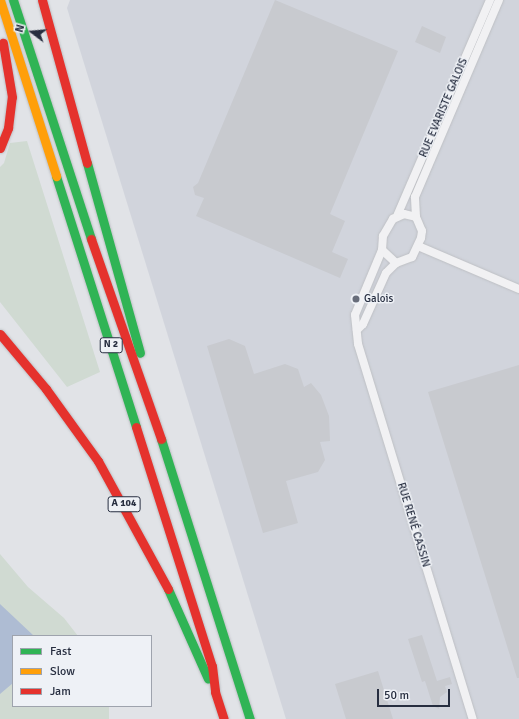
<!DOCTYPE html>
<meta charset="utf-8">
<style>
body{margin:0}
#map{position:relative;width:519px;height:719px;overflow:hidden;background:#e1e3e7;font-family:Signika,sans-serif}
div>[style]{position:absolute}
.built>*{inset:0;background:#d1d4dc}
.green>*{inset:0;background:#d0dad2}
.water>*{inset:0;background:#aebcd3}
.building>*{inset:0;background:#c8cacf}
.roads{filter:drop-shadow(0 0 1px #bec0c4) drop-shadow(0 0 1px #bec0c4)}
.street>*{height:8px;margin:-4px;padding:0 4px;transform-origin:4px;border-radius:4px;background:#f1f1f3}
.fast>*{height:9px;margin:-4.5px;padding:0 4.5px;transform-origin:4.5px;border-radius:4.5px;background:#30b455}
.slow>*{height:9px;margin:-4.5px;padding:0 4.5px;transform-origin:4.5px;border-radius:4.5px;background:#ff9f0a}
.jam>*{height:9px;margin:-4.5px;padding:0 4.5px;transform-origin:4.5px;border-radius:4.5px;background:#e5322d}
.dots>*{width:11px;height:11px;translate:-50% -50%;box-sizing:border-box;border:2px solid #eef1f6;border-radius:50%}
span{translate:-50% -50%;white-space:nowrap;text-align:center;line-height:1.15;-webkit-text-stroke:3px #eef1f6;paint-order:stroke}
.shield-label span{padding:1px 3px;background:#eef1f6;border:1px solid;border-radius:3px;-webkit-text-stroke-width:0}
.shield-label{font-size:10px;color:#272e40;font-weight:700}
.street-label{font-size:11px;color:#272e40}
.poi-label{font-size:11px;color:#272e40}
.left{translate:0 -50%;text-align:left}
.legend{position:absolute;left:12px;top:635px;width:140px;height:72px;box-sizing:border-box;background:#eef1f6;border:1px solid #9ea3ad;margin:0;padding:5px 7px;list-style:none;font-size:12px;color:#272e40}
.legend li{display:flex;align-items:center;gap:8px;height:20px}
.legend b{width:20px;border:1px solid #9ea3ad}
.north{position:absolute;left:12px;top:12px;width:40px;height:40px;-webkit-text-stroke:3px #eef1f6;paint-order:stroke;rotate:286deg;font-size:11px;font-weight:700;line-height:16px;text-align:center;color:#272e40}
.north::after{content:'';display:block;margin:auto;width:14px;height:18px;background:#272e40;clip-path:polygon(50% 0,100% 100%,50% 72%,0 100%)}
.scale{position:absolute;left:377px;top:689px;width:73px;height:18px;box-sizing:border-box;border:2px solid #272e40;border-top:0;padding-left:5px;font-size:12px;line-height:14px;white-space:nowrap;color:#272e40;-webkit-text-stroke:3px #eef1f6;paint-order:stroke}
</style>
<div id="map">
<div class="built">
<i style="clip-path:polygon(70px 0,519px 0,519px 719px,286px 719px,67px 8px)"></i>
</div>
<div class="green">
<i style="clip-path:polygon(27px 141px,100px 372px,67px 387px,0 302px,0 167px,4px 163px,10px 143px)"></i>
<i style="clip-path:polygon(0 554px,28px 587px,64px 618px,78px 636px,13px 636px,13px 706px,109px 706px,109px 719px,0 719px)"></i>
</div>
<div class="water">
<i style="clip-path:polygon(0 604px,34px 636px,13px 636px,13px 683px,0 694px)"></i>
</div>
<div class="building">
<i style="clip-path:polygon(275px 0,398px 51px,330px 214px,345px 221px,332px 252px,348px 259px,340px 278px,196px 216px,204px 198px,195px 195px,193px 187px,198px 183px)"></i>
<i style="clip-path:polygon(422px 26px,446px 37px,440px 53px,415px 42px)"></i>
<i style="clip-path:polygon(229px 339px,245px 346px,254px 374px,285px 364px,298px 369px,304px 387px,311px 383px,321px 395px,329px 416px,330px 441px,320px 442px,325px 460px,318px 472px,286px 481px,298px 523px,263px 533px,207px 346px)"></i>
<i style="clip-path:polygon(519px 365px,519px 678px,517px 678px,428px 392px)"></i>
<i style="clip-path:polygon(422px 635px,437px 681px,450px 677px,452px 684px,445px 686px,447px 692px,440px 697px,439px 709px,433px 706px,425px 681px,422px 682px,408px 639px)"></i>
<i style="clip-path:polygon(378px 671px,393px 719px,346px 719px,335px 684px)"></i>
</div>
<div class="roads">
<div class="street">
<i style="left:404px;top:214px;width:12px;rotate:14deg"></i>
<i style="left:416px;top:217px;width:15px;rotate:67deg"></i>
<i style="left:422px;top:231px;width:7px;rotate:98deg"></i>
<i style="left:421px;top:238px;width:21px;rotate:115deg"></i>
<i style="left:412px;top:257px;width:17px;rotate:159deg"></i>
<i style="left:396px;top:263px;width:19px;rotate:-137deg"></i>
<i style="left:382px;top:250px;width:14px;rotate:-86deg"></i>
<i style="left:383px;top:236px;width:20px;rotate:-60deg"></i>
<i style="left:393px;top:219px;width:12px;rotate:-24deg"></i>
<i style="left:397px;top:216px;width:235px;rotate:-66.7deg"></i>
<i style="left:416px;top:217px;width:20px;rotate:-93deg"></i>
<i style="left:415px;top:197px;width:214px;rotate:-66.9deg"></i>
<i style="left:418px;top:246px;width:110px;rotate:23.1deg"></i>
<i style="left:382px;top:250px;width:70px;rotate:112.6deg"></i>
<i style="left:355px;top:315px;width:29px;rotate:84deg"></i>
<i style="left:358px;top:344px;width:392px;rotate:73deg"></i>
<i style="left:357px;top:330px;width:8px;rotate:-45deg"></i>
<i style="left:363px;top:324px;width:56px;rotate:-65.7deg"></i>
<i style="left:386px;top:273px;width:14px;rotate:-45deg"></i>
</div>
<div class="fast">
<i style="left:13px;top:0;width:251px;rotate:71.9deg"></i>
<i style="left:87px;top:163px;width:197px;rotate:74.4deg"></i>
<i style="left:56px;top:176px;width:263px;rotate:72.3deg"></i>
<i style="left:161px;top:439px;width:294px;rotate:72.4deg"></i>
<i style="left:168px;top:589px;width:98px;rotate:66deg"></i>
</div>
<div class="slow">
<i style="left:0;top:0;width:185px;rotate:72.3deg"></i>
</div>
<div class="jam">
<i style="left:42px;top:0;width:169px;rotate:74.6deg"></i>
<i style="left:0;top:148px;width:22px;rotate:-68deg"></i>
<i style="left:8px;top:128px;width:31px;rotate:-83deg"></i>
<i style="left:12px;top:97px;width:55px;rotate:-99.5deg"></i>
<i style="left:91px;top:239px;width:212px;rotate:70.7deg"></i>
<i style="left:0;top:334px;width:72px;rotate:50.1deg"></i>
<i style="left:46px;top:389px;width:89px;rotate:54.2deg"></i>
<i style="left:98px;top:461px;width:146px;rotate:61.3deg"></i>
<i style="left:136px;top:427px;width:251px;rotate:72.4deg"></i>
<i style="left:212px;top:666px;width:26px;rotate:83deg"></i>
<i style="left:215px;top:692px;width:28px;rotate:72deg"></i>
</div>
</div>
<div class="dots">
<i style="left:356px;top:299px;background:#686d7a"></i>
</div>
<div class="shield-label">
<span style="left:111px;top:345px">N 2</span>
<span style="left:124px;top:504px">A 104</span>
</div>
<div class="street-label">
<span style="left:444px;top:108px;rotate:-67deg">RUE EVARISTE GALOIS</span>
<span style="left:413px;top:525px;rotate:73deg">RUE RENÉ CASSIN</span>
</div>
<div class="poi-label">
<span class="left" style="left:364px;top:299px">Galois</span>
</div>
<ul class="legend">
<li><b style="height:5px;background:#30b455"></b>Fast</li>
<li><b style="height:5px;background:#ff9f0a"></b>Slow</li>
<li><b style="height:5px;background:#e5322d"></b>Jam</li>
</ul>
<div class="north">N</div>
<div class="scale">50 m</div>
</div>
